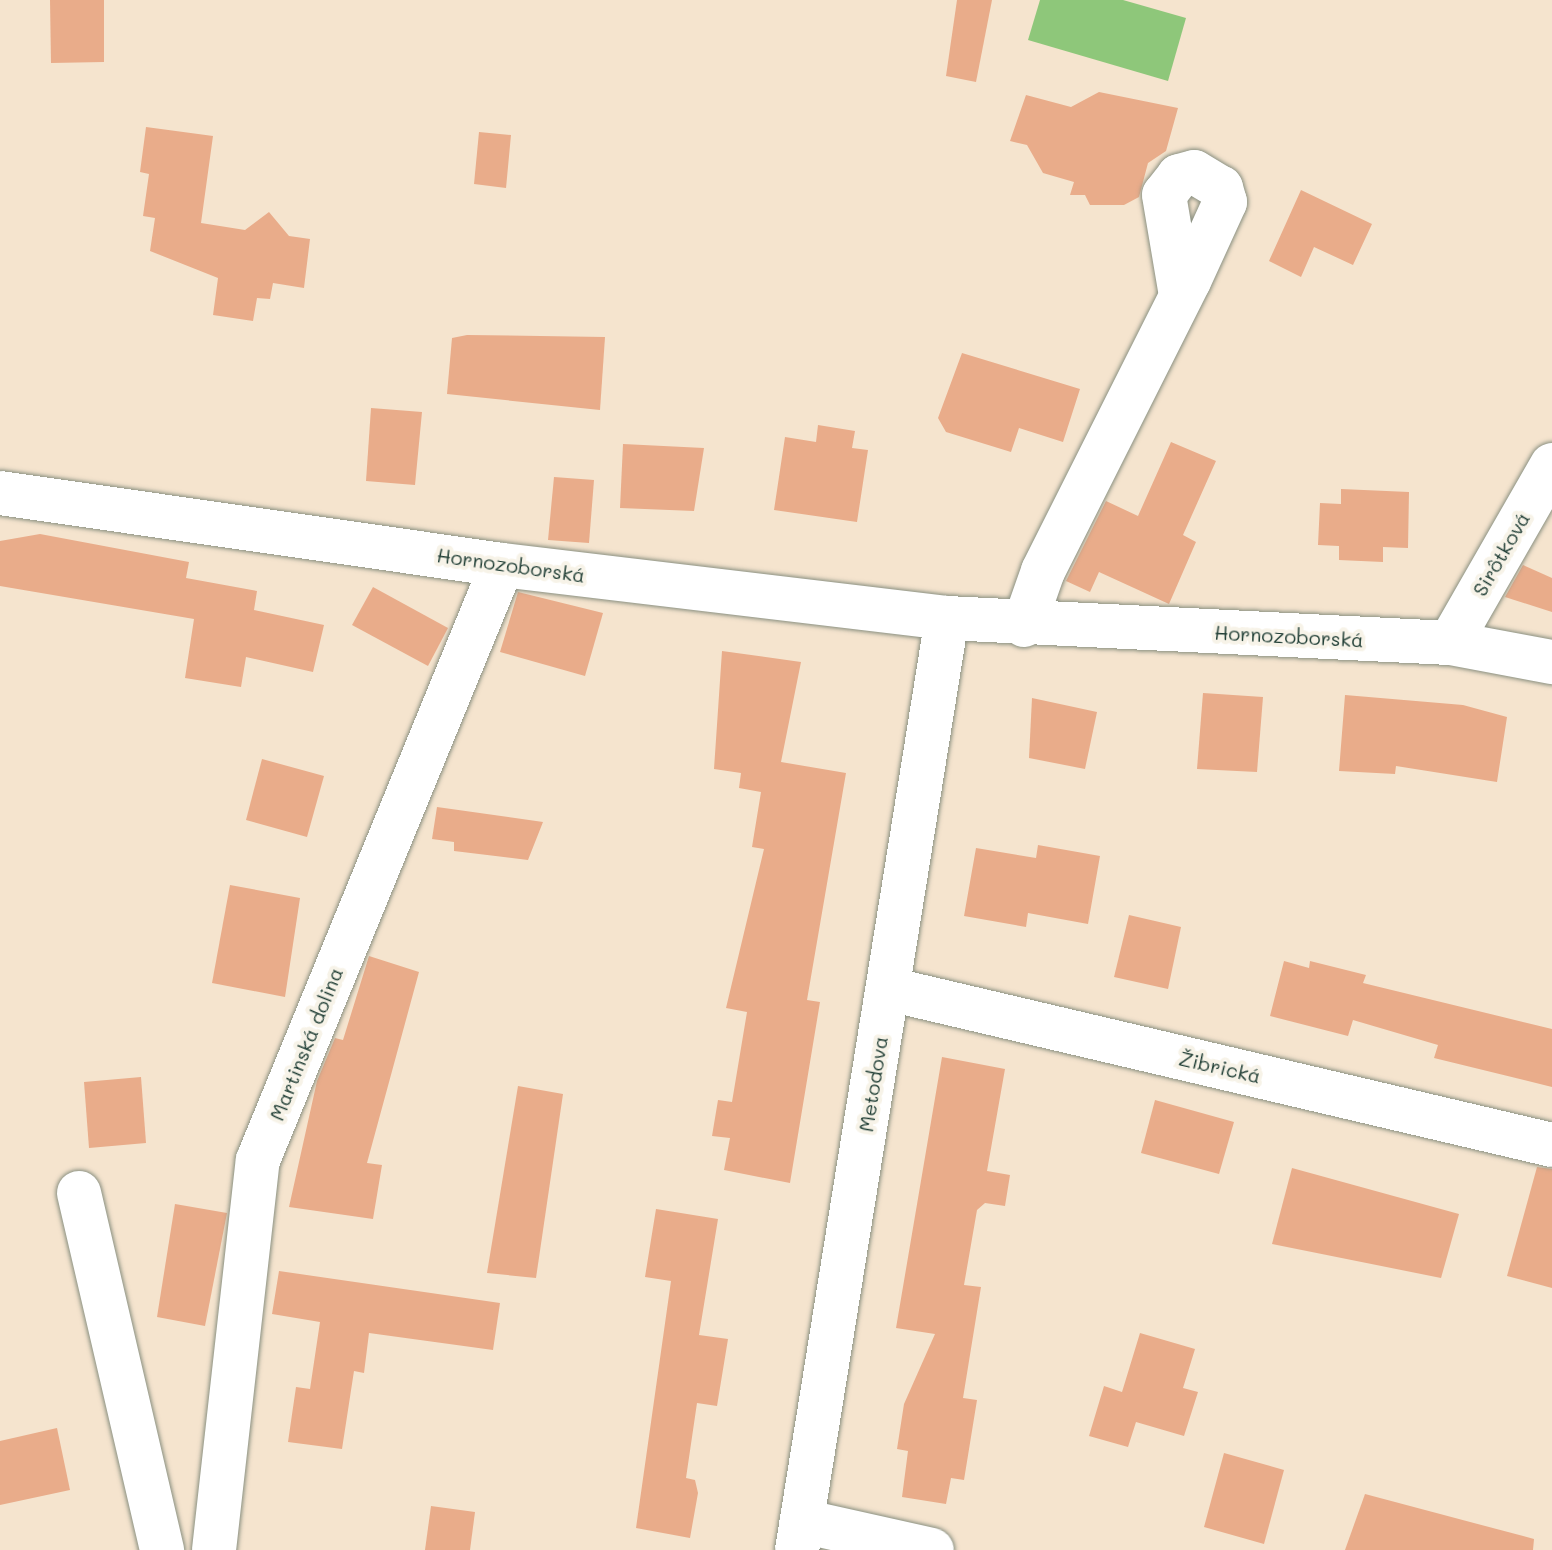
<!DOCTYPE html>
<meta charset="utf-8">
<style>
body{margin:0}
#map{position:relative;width:1552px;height:1550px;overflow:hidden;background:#f5e4ce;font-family:Mali,sans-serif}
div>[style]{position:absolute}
.green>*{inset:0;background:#8ec77a}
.building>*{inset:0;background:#e9ac8a}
.roads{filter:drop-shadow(0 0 2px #8a9081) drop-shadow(0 0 2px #8a9081)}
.minor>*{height:44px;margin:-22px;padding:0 22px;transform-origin:22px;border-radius:22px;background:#fff}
.tertiary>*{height:44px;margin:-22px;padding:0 22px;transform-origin:22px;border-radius:22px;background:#fff}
span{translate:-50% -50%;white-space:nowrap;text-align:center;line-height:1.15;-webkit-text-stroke:8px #f7f3e8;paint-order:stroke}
.street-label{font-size:20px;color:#1f3d34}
</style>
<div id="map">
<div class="green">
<i style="clip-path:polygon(1040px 0,1123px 0,1186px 18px,1168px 81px,1028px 40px)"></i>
</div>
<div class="building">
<i style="clip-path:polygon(50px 0,104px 0,104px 62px,51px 63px)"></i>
<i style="clip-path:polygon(957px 0,992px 0,976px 82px,946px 76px)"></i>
<i style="clip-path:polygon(1099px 92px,1178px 108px,1166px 151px,1148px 163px,1139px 197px,1124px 205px,1090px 205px,1085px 195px,1070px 195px,1074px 182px,1043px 173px,1027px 145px,1010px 141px,1026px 95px,1071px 107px)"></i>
<i style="clip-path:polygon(146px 127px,213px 136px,201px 223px,245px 230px,269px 212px,289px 236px,310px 239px,304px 288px,273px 283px,270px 299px,257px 298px,253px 321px,213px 315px,218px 278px,150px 251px,155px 218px,143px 216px,149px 174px,140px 172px)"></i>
<i style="clip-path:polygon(479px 132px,511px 135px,506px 188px,474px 184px)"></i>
<i style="clip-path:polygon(1301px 190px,1372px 224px,1353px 265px,1314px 247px,1301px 277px,1269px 261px)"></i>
<i style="clip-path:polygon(467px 335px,605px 337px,600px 410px,447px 394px,452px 338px)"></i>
<i style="clip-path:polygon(962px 353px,1080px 389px,1063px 442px,1019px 428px,1011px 452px,946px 432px,938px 418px)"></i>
<i style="clip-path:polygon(371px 408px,422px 412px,415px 485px,366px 481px)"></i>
<i style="clip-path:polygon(818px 425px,855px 431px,852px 448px,868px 450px,857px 522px,774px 510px,785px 437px,816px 442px)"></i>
<i style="clip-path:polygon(1171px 442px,1216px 461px,1183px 535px,1196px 542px,1169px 604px,1099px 572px,1090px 592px,1066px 581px,1106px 501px,1138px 516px)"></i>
<i style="clip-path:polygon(623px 444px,704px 448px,694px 511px,620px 508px)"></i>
<i style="clip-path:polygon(554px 477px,594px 480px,589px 543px,548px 540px)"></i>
<i style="clip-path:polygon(1341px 489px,1409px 492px,1408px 548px,1383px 547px,1383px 562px,1339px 560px,1339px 546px,1318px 545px,1320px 503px,1341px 504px)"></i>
<i style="clip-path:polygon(40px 534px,189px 562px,186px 578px,257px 591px,254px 610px,324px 625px,313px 672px,246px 657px,241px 687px,185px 678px,194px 619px,0 586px,0 541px)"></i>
<i style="clip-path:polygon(1523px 565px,1552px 578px,1552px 612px,1505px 597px)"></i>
<i style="clip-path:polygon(373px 587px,448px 628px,428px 666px,352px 625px)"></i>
<i style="clip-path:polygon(518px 592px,603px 613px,585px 676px,500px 652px)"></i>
<i style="clip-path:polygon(722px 651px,801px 662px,781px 762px,846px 773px,807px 1000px,820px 1002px,790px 1183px,724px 1170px,730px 1138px,712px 1136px,718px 1100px,732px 1102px,747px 1012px,726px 1008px,764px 849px,752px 847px,761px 792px,739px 788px,741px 773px,714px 769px)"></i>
<i style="clip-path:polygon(1203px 693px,1263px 697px,1257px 772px,1197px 769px)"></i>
<i style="clip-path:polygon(1345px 695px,1463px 705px,1507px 717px,1497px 782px,1396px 766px,1395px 774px,1339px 771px)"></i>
<i style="clip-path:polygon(1032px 698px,1097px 712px,1085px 769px,1029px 758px)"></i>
<i style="clip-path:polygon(262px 759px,324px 776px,307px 837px,246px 820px)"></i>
<i style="clip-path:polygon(437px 807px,543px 822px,528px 860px,454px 851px,454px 842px,432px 839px)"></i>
<i style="clip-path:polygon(1038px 845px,1100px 856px,1088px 924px,1028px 913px,1026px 927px,964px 916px,976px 848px,1036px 858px)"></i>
<i style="clip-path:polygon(230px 885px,300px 898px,285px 997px,212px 983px)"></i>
<i style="clip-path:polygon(1129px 915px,1181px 927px,1168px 989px,1114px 977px)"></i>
<i style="clip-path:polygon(369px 956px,419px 972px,367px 1163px,382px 1165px,373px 1219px,289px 1207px,317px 1081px,335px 1038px,343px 1040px)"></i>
<i style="clip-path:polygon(1284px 961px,1309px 968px,1310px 961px,1366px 975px,1363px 983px,1552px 1029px,1552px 1087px,1434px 1058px,1438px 1045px,1353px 1020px,1348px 1036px,1270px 1016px)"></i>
<i style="clip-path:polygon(942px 1057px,1005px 1069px,987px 1171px,1010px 1175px,1005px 1206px,985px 1203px,977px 1210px,964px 1285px,981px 1287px,963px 1398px,977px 1400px,964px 1480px,951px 1478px,946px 1504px,902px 1497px,908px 1451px,897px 1449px,904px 1404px,935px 1334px,896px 1328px)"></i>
<i style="clip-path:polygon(141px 1077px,146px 1143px,89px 1148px,84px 1082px)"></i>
<i style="clip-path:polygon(518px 1086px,563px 1094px,536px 1278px,487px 1273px)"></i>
<i style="clip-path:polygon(1155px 1100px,1234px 1122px,1219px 1174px,1141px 1153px)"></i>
<i style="clip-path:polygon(1537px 1167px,1552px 1169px,1552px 1288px,1507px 1276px)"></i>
<i style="clip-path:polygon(1292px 1168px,1459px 1214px,1441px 1278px,1272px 1244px)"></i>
<i style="clip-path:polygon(175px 1204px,227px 1213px,205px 1326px,157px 1317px)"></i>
<i style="clip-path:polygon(656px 1209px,718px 1219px,699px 1335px,728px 1339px,717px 1406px,697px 1403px,686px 1478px,695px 1480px,698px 1493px,690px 1538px,636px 1528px,671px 1281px,645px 1277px)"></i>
<i style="clip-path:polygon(279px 1271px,500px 1303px,493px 1350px,369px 1333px,364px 1373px,354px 1371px,342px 1449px,288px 1442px,296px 1387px,310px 1389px,320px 1322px,272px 1314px)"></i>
<i style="clip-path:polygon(1140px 1333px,1195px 1349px,1183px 1388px,1198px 1392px,1184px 1436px,1136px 1422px,1128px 1447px,1089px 1436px,1104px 1386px,1122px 1392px)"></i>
<i style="clip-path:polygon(57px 1428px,70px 1490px,0 1505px,0 1441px)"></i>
<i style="clip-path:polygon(1224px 1453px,1284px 1470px,1264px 1544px,1204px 1527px)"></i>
<i style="clip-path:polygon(1365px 1494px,1534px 1539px,1533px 1550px,1345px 1550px)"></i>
<i style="clip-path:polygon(431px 1506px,475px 1512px,470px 1550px,425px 1550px)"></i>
</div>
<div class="roads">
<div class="minor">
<i style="left:947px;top:618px;width:504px;rotate:2.85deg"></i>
<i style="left:1450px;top:643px;width:104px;rotate:10.6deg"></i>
<i style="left:1024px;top:625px;width:57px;rotate:-70.6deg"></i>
<i style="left:1043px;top:571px;width:325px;rotate:-63.3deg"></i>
<i style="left:1189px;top:281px;width:87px;rotate:-65.5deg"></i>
<i style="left:1225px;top:202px;width:15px;rotate:-106deg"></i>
<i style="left:1221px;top:188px;width:31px;rotate:-149deg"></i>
<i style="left:1194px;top:172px;width:16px;rotate:165deg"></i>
<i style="left:1179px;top:176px;width:24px;rotate:128deg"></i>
<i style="left:1164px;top:195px;width:102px;rotate:80.4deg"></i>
<i style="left:1450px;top:643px;width:205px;rotate:-60.2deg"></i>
<i style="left:889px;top:989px;width:681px;rotate:13.24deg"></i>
<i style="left:79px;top:1193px;width:367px;rotate:76.9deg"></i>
<i style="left:802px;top:1521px;width:133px;rotate:12.6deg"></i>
<i style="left:214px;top:1550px;width:392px;rotate:-83.6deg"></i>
<i style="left:258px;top:1160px;width:643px;rotate:-67.7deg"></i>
</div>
<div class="tertiary">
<i style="left:0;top:493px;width:507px;rotate:8.16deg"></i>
<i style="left:502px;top:565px;width:448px;rotate:6.8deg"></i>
<i style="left:947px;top:618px;width:944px;rotate:99.14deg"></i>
</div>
</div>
<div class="street-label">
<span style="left:1501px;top:554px;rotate:-60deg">Sirôtková</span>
<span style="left:511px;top:565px;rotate:8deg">Hornozoborská</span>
<span style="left:1289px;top:636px;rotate:3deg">Hornozoborská</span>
<span style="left:306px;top:1044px;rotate:-68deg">Martinská dolina</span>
<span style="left:1220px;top:1067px;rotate:13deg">Žibrická</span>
<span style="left:873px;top:1084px;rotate:-81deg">Metodova</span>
</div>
</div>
